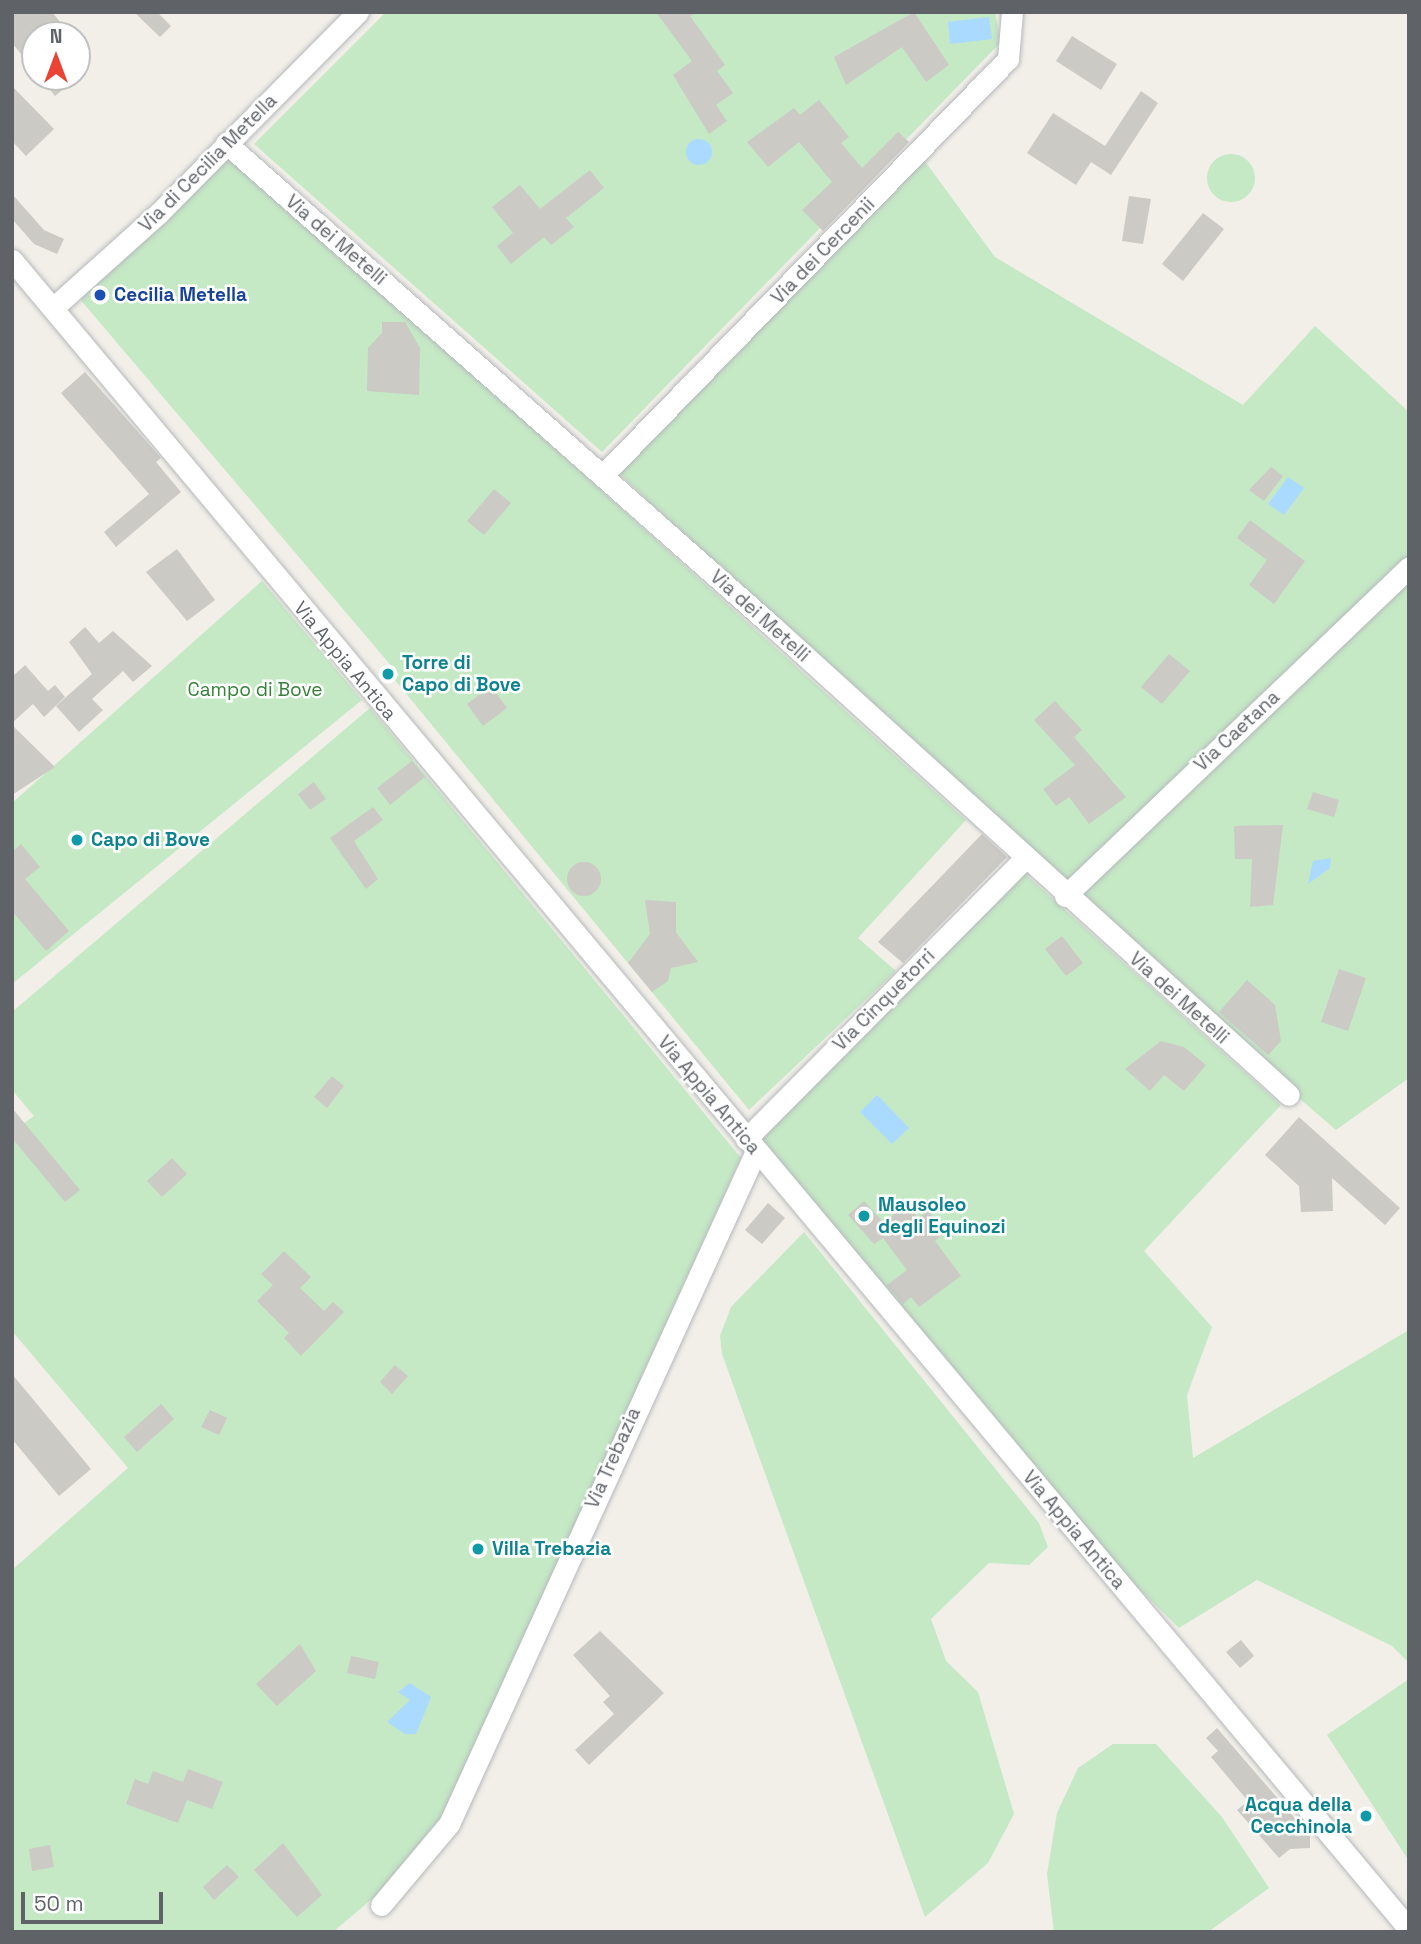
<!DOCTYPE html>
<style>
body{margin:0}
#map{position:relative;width:1421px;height:1944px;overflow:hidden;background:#f1efe8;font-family:"Space Grotesk",sans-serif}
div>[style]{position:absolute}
.green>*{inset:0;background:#c5e8c5}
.round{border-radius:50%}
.water>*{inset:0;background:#aadaff}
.building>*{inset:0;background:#cccac5}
.roads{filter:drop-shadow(0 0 2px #b5b8bc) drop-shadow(0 0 2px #b5b8bc)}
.minor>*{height:21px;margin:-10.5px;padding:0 10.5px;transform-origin:10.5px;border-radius:10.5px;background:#fff}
.dots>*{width:19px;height:19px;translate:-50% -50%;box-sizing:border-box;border:4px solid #fff;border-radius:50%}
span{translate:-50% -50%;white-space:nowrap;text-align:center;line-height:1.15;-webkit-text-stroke:5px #fff;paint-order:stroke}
.street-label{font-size:19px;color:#5f6368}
.transit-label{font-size:19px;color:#164399;font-weight:700}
.left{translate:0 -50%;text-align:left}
.culture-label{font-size:19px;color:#0d838f;font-weight:700}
.right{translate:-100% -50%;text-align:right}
.park-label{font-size:19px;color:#348238}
.frame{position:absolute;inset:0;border:14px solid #5f6368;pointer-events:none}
.north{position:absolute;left:21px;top:21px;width:70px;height:70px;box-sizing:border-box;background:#fff;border:2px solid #bfc1c3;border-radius:50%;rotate:0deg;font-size:19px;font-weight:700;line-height:28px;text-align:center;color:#5f6368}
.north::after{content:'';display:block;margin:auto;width:24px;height:32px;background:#ea4335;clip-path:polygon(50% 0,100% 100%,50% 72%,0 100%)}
.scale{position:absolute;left:21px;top:1892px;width:142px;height:32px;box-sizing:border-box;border:4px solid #5f6368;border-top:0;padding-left:9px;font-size:21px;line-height:24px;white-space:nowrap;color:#5f6368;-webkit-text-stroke:5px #fff;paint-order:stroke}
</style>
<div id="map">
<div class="green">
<i style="clip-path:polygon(386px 12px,995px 12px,1001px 42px,602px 452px,254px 144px)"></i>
<i style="clip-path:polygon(227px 152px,966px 820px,858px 938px,896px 971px,749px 1110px,394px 679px,399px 675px,79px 298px)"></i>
<i class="round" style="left:1207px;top:154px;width:48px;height:48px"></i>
<i style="clip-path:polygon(924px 160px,995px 257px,1243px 405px,1315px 326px,1409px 412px,1409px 1078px,1336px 1130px,1065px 896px,619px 473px)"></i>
<i style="clip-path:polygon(262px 581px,362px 700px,12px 984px,12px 803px)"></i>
<i style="clip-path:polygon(370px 708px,741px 1158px,441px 1820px,380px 1892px,333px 1932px,12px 1932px,12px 1570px,128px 1468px,12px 1331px,12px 1132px,34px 1116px,12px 1090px,12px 1012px)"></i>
<i style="clip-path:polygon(1023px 872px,1281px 1105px,1144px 1251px,1212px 1327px,1187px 1395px,1193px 1458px,1409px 1330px,1409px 1663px,1392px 1646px,1257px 1580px,1179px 1628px,1122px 1572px,758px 1138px)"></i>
<i style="clip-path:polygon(804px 1232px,1039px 1523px,1048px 1547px,1029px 1565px,989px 1563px,931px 1619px,946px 1661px,978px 1692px,1014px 1814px,988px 1863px,925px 1917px,722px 1354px,720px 1336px,731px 1307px)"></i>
<i style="clip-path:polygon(1409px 1679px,1409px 1861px,1327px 1735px)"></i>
<i style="clip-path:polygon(1113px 1744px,1156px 1744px,1222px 1817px,1269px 1888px,1208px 1932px,1054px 1932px,1047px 1874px,1057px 1813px,1078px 1768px)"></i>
</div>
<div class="water">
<i style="clip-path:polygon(989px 17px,992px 39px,950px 44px,948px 22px)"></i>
<i class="round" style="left:686px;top:139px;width:26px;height:26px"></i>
<i style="clip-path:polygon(1288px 477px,1304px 488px,1284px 515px,1268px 504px)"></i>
<i style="clip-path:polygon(1331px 858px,1330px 868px,1308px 884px,1313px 861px)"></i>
<i style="clip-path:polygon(877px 1095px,909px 1128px,892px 1144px,860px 1112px)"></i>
<i style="clip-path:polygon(410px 1683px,431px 1697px,416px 1734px,405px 1734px,387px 1722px,410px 1700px,398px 1692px)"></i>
</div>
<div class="building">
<i style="clip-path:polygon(12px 12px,52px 12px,71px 35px,35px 35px,35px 71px,12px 43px)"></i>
<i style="clip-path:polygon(134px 12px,157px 12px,171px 26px,160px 37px)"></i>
<i style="clip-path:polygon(656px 12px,697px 12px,690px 16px,725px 65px,717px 71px,733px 93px,716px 105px,727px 121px,709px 134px,673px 75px,692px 61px)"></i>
<i style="clip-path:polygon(914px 12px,949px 65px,926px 82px,902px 47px,846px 85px,834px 57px)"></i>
<i style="clip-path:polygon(1072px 36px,1117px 64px,1101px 90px,1056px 61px)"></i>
<i style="clip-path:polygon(40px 77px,60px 77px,67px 86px,55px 96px)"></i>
<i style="clip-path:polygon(12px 86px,54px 129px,26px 156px,12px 141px)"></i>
<i style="clip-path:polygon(1141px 91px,1158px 103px,1111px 175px,1091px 162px,1076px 185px,1027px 153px,1053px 113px,1105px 146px)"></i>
<i style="clip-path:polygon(819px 100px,849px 137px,841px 143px,862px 168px,898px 132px,909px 142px,823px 231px,802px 210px,832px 182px,799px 142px,768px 167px,747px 142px,794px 108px,800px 115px)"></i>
<i style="clip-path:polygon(590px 170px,604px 188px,566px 218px,574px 227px,551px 245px,544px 237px,511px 264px,497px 246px,513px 233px,492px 207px,520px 185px,540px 209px)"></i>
<i style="clip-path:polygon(12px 194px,44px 230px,64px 239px,57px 254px,34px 244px,12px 219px)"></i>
<i style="clip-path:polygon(1129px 196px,1151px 199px,1143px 244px,1122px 241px)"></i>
<i style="clip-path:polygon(1203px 213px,1224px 229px,1183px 281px,1162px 264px)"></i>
<i style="clip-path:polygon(382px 322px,405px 322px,420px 348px,419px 395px,367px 391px,368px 348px,382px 333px)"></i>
<i style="clip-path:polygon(85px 372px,161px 458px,156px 462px,181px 492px,116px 547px,104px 532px,149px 494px,61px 393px)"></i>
<i style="clip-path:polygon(1271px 467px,1283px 476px,1264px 501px,1249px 490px)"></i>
<i style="clip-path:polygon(494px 489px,511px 503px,484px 535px,467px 521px)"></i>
<i style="clip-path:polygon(1250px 520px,1305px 561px,1274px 604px,1249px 585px,1267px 560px,1237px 538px)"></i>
<i style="clip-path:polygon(177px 549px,215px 600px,187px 621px,146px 572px)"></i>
<i style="clip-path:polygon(85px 627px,99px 643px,113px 631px,152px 666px,133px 682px,123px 671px,92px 699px,103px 710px,79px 732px,56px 706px,92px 674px,69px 642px)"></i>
<i style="clip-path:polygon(1169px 654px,1190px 671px,1162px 704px,1141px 687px)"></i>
<i style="clip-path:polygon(25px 665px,48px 691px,55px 685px,65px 697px,44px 717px,33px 704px,12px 723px,12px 677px)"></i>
<i style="clip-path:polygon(491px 686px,507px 708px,483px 726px,467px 704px)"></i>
<i style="clip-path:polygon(1055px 701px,1082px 730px,1074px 737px,1126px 797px,1089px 824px,1069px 797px,1056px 806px,1043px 789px,1075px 765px,1034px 720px)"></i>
<i style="clip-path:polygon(12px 725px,55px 767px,12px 795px)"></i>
<i style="clip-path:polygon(412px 761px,425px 777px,390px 805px,377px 788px)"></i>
<i style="clip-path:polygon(314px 782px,326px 799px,310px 810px,298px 794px)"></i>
<i style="clip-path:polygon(1313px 792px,1339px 800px,1334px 817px,1307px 809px)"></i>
<i style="clip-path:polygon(373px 807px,383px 820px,354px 841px,378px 879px,366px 889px,330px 838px)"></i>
<i style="clip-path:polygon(1283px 825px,1273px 905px,1250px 907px,1252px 859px,1235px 859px,1234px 826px)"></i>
<i style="clip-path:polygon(982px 834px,1007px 857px,903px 963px,878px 942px)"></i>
<i style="clip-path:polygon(21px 844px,40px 867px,25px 879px,69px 931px,46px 951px,12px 911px,12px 852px)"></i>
<i class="round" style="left:567px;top:862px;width:34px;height:34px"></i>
<i style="clip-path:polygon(645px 900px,676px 902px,676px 932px,698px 962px,671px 968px,668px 981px,652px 992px,628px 963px,650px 934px)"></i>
<i style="clip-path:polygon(1062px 936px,1083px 963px,1066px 976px,1045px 949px)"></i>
<i style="clip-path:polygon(1339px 969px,1366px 978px,1348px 1031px,1321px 1022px)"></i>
<i style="clip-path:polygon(1247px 980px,1275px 1005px,1281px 1041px,1268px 1055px,1219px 1012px)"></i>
<i style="clip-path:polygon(1161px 1041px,1184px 1047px,1206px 1065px,1184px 1091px,1164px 1075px,1150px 1091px,1125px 1069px)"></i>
<i style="clip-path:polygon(332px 1076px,344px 1086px,327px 1108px,314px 1097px)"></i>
<i style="clip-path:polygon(12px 1108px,80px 1190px,65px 1202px,12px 1138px)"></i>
<i style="clip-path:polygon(1299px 1117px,1400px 1208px,1385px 1225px,1332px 1178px,1333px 1211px,1301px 1212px,1299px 1186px,1265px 1155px)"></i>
<i style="clip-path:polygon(172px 1158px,187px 1174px,162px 1197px,147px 1181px)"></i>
<i style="clip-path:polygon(864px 1201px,883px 1222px,907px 1204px,918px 1218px,928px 1210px,945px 1233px,935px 1241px,961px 1276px,919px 1307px,911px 1297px,903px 1304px,887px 1285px,907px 1270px,883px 1238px,874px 1244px,848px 1215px)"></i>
<i style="clip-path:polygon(768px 1203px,785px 1218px,762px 1244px,745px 1230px)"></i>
<i style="clip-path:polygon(284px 1251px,311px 1277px,300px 1288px,324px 1311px,333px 1302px,344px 1312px,301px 1356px,284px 1338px,289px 1333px,257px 1301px,273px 1285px,261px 1274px)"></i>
<i style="clip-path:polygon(395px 1365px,408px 1376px,392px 1394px,380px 1382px)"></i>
<i style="clip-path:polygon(12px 1374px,91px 1469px,59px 1496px,12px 1439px)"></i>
<i style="clip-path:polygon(161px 1404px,174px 1419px,137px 1452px,124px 1437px)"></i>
<i style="clip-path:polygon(210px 1410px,227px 1418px,219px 1435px,201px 1427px)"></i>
<i style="clip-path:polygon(600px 1631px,664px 1693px,589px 1765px,575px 1750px,614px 1714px,603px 1702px,610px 1696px,573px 1655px)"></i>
<i style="clip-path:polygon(1241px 1640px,1254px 1656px,1240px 1668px,1226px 1652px)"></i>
<i style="clip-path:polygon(300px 1644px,316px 1671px,277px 1706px,256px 1684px)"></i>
<i style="clip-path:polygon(351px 1656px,379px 1662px,375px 1679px,347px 1673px)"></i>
<i style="clip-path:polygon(1217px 1728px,1310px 1836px,1310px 1848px,1290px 1849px,1279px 1858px,1237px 1810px,1248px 1801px,1211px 1757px,1218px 1751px,1206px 1738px)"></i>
<i style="clip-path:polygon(188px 1769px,223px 1782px,212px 1809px,187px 1800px,178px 1823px,126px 1804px,135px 1779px,148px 1784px,153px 1771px,183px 1782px)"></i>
<i style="clip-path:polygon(283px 1843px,322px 1895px,297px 1917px,254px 1870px)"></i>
<i style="clip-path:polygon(50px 1845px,54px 1867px,32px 1871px,29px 1849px)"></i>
<i style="clip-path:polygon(227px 1865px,239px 1877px,214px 1900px,203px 1887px)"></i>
</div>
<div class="roads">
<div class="minor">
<i style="left:226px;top:143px;width:728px;rotate:41.49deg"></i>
<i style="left:771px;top:625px;width:699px;rotate:42.22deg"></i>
<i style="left:12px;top:260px;width:2177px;rotate:50.07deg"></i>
<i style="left:53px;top:308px;width:142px;rotate:-41.9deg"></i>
<i style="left:159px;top:213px;width:283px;rotate:-45.3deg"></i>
<i style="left:602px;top:476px;width:582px;rotate:-45.77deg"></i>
<i style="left:1008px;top:59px;width:47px;rotate:-85.1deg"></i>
<i style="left:1065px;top:896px;width:476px;rotate:-43.7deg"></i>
<i style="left:746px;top:1139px;width:393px;rotate:-45.2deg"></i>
<i style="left:381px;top:1905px;width:106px;rotate:-50deg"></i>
<i style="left:449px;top:1824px;width:740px;rotate:-65.48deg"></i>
</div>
</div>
<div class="dots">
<i style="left:100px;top:295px;background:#1a4fb4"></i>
<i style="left:388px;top:674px;background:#0f9aa8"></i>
<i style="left:77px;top:840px;background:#0f9aa8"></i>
<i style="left:864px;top:1216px;background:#0f9aa8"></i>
<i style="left:478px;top:1549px;background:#0f9aa8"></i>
<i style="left:1366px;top:1816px;background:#0f9aa8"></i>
</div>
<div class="street-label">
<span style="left:208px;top:163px;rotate:-45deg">Via di Cecilia Metella</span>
<span style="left:336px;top:240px;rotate:41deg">Via dei Metelli</span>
<span style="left:823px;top:251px;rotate:-46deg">Via dei Cercenii</span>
<span style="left:760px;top:616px;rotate:42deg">Via dei Metelli</span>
<span style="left:345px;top:661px;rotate:50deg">Via Appia Antica</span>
<span style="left:1237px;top:731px;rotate:-43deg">Via Caetana</span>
<span style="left:1179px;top:998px;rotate:42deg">Via dei Metelli</span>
<span style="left:884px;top:1000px;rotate:-45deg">Via Cinquetorri</span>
<span style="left:709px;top:1095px;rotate:50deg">Via Appia Antica</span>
<span style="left:613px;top:1458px;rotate:-66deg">Via Trebazia</span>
<span style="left:1074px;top:1530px;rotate:50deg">Via Appia Antica</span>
</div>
<div class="transit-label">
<span class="left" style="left:114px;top:295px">Cecilia Metella</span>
</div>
<div class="culture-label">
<span class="left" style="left:402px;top:674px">Torre di<br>Capo di Bove</span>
<span class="left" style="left:91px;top:840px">Capo di Bove</span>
<span class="left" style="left:878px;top:1216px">Mausoleo<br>degli Equinozi</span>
<span class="left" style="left:492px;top:1549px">Villa Trebazia</span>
<span class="right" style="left:1352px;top:1816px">Acqua della<br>Cecchinola</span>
</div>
<div class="park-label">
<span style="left:255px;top:690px">Campo di Bove</span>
</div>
<div class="frame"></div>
<div class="north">N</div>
<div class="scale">50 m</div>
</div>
